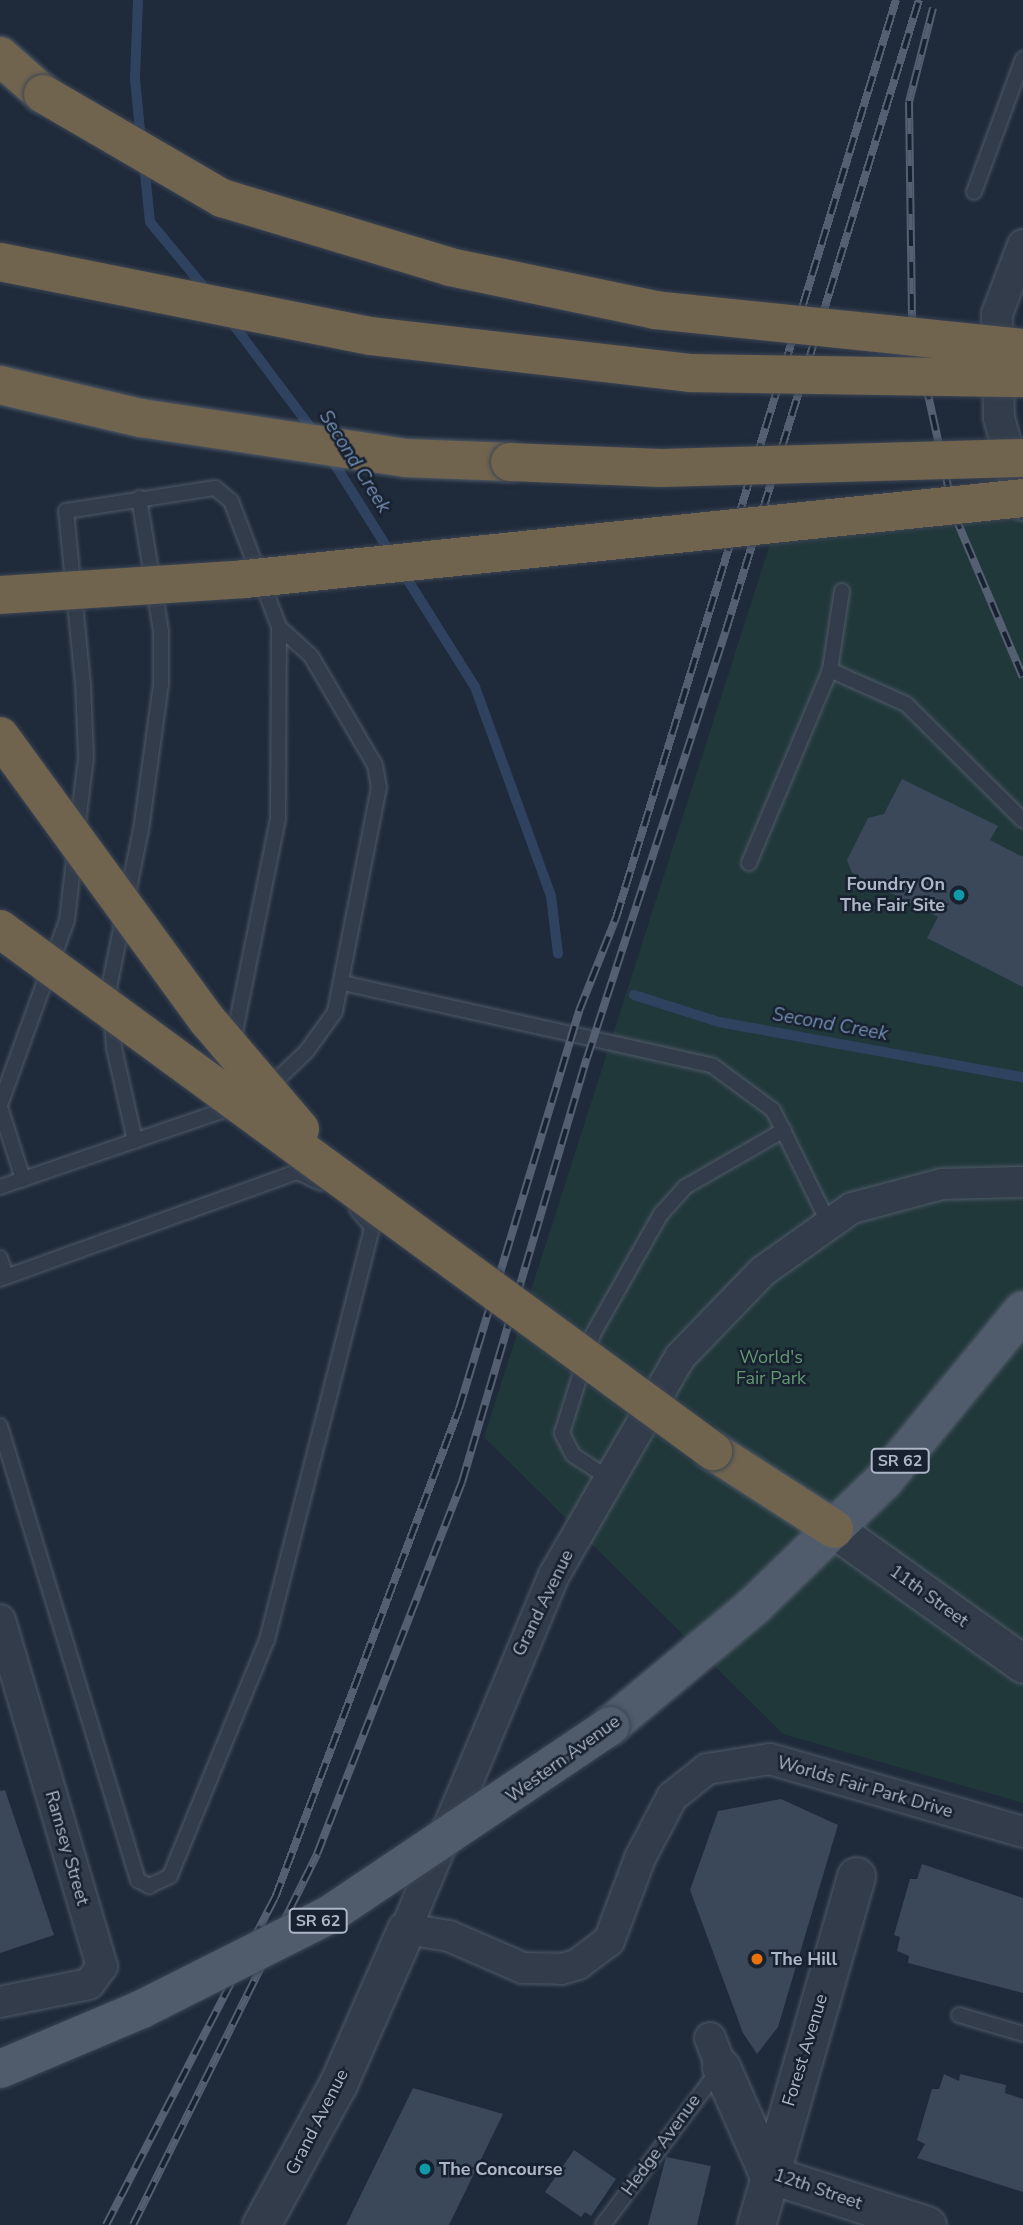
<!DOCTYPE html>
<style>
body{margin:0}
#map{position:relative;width:1023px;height:2225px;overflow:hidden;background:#1f2a3a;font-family:"Nunito Sans",sans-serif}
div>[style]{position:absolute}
.green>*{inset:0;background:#21383b}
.stream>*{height:10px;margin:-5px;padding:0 5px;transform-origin:5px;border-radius:5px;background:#2f4361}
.building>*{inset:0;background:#3b485a}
.roads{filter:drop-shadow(0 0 2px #505a68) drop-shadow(0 0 2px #505a68)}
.service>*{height:14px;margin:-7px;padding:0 7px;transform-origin:7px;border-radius:7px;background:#333c4a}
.minor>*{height:30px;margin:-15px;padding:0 15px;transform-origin:15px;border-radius:15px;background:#333c4a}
.tertiary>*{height:37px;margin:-18.5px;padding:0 18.5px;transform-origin:18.5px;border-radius:18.5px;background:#333c4a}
.primary>*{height:38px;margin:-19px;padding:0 19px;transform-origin:19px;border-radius:19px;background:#505b6b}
.motorway>*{height:38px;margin:-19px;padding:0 19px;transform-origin:19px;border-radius:19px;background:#71644f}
.rail>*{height:8px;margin-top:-4px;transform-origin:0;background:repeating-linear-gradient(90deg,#18212f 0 16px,#546072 0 32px);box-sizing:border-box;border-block:2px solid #546072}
.bridges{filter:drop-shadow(0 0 2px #3c4554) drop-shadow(0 0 2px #3c4554)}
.primary-bridge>*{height:38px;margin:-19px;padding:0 19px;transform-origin:19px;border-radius:19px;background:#505b6b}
.motorway-bridge>*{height:38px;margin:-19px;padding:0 19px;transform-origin:19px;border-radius:19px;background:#71644f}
.dots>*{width:19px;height:19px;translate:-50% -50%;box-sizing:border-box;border:4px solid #18212f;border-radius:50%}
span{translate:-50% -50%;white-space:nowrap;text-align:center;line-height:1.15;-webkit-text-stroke:5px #18212f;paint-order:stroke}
.shield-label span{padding:2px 5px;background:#18212f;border:2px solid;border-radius:5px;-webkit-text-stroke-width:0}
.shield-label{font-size:16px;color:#adb7c7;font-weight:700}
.poi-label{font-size:18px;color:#adb7c7;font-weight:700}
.right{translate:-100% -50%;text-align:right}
.left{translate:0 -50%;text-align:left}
.park-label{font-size:18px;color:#639970}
.street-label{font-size:18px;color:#adb7c7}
.water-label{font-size:19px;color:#738db2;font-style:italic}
</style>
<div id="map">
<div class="green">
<i style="clip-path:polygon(1023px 517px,1023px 1803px,783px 1734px,484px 1437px,770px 544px)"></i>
</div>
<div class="stream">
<i style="left:138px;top:0;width:79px;rotate:92.2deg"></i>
<i style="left:135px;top:79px;width:61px;rotate:84.4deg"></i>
<i style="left:144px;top:163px;width:59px;rotate:84.2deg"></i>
<i style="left:150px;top:222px;width:89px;rotate:50.4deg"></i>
<i style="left:230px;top:320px;width:145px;rotate:53.1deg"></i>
<i style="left:329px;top:455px;width:120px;rotate:57.9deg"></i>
<i style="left:402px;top:571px;width:137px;rotate:57.8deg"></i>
<i style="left:475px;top:687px;width:222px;rotate:70deg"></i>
<i style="left:551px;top:896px;width:58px;rotate:83.1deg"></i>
<i style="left:634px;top:995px;width:89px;rotate:17.6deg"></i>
<i style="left:719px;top:1022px;width:309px;rotate:10.3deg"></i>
</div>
<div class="building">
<i style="clip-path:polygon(902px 779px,998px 826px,990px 840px,1023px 857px,1023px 987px,927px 938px,938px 917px,852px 873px,847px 860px,868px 818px,884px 814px)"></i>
<i style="clip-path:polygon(5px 1790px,54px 1935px,0 1953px,0 1791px)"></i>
<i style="clip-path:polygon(781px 1799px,838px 1825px,778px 2027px,757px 2054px,743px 2033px,690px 1890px,718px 1811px)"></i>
<i style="clip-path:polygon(922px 1864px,1023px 1898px,1023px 1993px,908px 1963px,909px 1956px,897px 1951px,900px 1937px,894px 1935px,910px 1879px,917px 1879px)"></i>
<i style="clip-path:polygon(944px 2074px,959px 2081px,960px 2074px,1006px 2085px,1005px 2093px,1023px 2099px,1023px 2192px,917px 2158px,925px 2144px,917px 2140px,932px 2089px,939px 2089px)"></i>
<i style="clip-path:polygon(413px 2088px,503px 2114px,449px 2225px,346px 2225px)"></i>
<i style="clip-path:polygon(574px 2150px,616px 2179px,591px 2216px,585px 2212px,581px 2217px,545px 2192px)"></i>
<i style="clip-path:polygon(666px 2157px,711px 2166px,697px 2225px,648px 2225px)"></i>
</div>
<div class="roads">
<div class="service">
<i style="left:974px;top:192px;width:142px;rotate:-69.8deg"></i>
<i style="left:830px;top:670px;width:83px;rotate:24.1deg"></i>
<i style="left:906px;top:704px;width:165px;rotate:44.8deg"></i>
<i style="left:77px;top:831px;width:74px;rotate:-83deg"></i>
<i style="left:86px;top:758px;width:74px;rotate:-92.3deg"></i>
<i style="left:83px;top:684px;width:174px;rotate:-95.6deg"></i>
<i style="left:66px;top:511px;width:151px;rotate:-8.8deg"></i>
<i style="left:215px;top:488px;width:21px;rotate:39deg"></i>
<i style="left:231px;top:501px;width:135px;rotate:69.1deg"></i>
<i style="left:279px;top:627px;width:43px;rotate:42.2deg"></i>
<i style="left:311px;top:656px;width:126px;rotate:59.6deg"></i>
<i style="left:375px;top:765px;width:22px;rotate:80deg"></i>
<i style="left:379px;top:787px;width:229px;rotate:101.1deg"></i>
<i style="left:335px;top:1012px;width:49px;rotate:125.9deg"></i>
<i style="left:306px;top:1052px;width:54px;rotate:136.5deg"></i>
<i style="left:749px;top:863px;width:209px;rotate:-67.2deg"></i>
<i style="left:830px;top:670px;width:80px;rotate:-81.4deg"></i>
<i style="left:343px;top:983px;width:379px;rotate:12.6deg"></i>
<i style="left:713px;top:1066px;width:74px;rotate:36.3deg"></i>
<i style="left:773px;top:1110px;width:127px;rotate:63.8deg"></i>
<i style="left:233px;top:1042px;width:227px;rotate:-78.6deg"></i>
<i style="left:278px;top:819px;width:192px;rotate:-89.7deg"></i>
<i style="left:0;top:1105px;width:197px;rotate:-70.1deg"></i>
<i style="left:67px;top:920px;width:69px;rotate:-83.4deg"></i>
<i style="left:0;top:1107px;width:76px;rotate:72.3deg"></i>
<i style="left:135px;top:1141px;width:95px;rotate:-102.7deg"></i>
<i style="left:114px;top:1048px;width:60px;rotate:-94.8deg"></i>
<i style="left:109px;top:988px;width:161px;rotate:-78.6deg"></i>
<i style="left:141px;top:830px;width:147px;rotate:-82.2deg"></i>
<i style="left:161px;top:684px;width:53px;rotate:-90deg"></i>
<i style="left:161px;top:631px;width:135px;rotate:-99.4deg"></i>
<i style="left:0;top:1187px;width:247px;rotate:-18.9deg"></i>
<i style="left:0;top:1258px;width:19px;rotate:72deg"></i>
<i style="left:0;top:1279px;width:316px;rotate:-19.8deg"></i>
<i style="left:297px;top:1172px;width:26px;rotate:25deg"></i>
<i style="left:0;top:1426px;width:475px;rotate:73.1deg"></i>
<i style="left:138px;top:1880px;width:13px;rotate:29deg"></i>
<i style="left:149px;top:1886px;width:23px;rotate:-25deg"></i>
<i style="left:170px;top:1876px;width:255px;rotate:-67.7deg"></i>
<i style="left:267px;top:1640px;width:426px;rotate:-75.7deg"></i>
<i style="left:372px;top:1227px;width:23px;rotate:-130deg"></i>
<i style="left:610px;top:1479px;width:44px;rotate:-147deg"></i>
<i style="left:573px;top:1455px;width:25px;rotate:-117deg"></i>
<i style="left:562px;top:1433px;width:104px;rotate:-72.6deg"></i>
<i style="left:593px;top:1334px;width:138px;rotate:-60.5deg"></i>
<i style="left:661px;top:1214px;width:36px;rotate:-48deg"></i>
<i style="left:685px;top:1187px;width:114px;rotate:-29.9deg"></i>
<i style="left:959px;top:2015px;width:67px;rotate:16.5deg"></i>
<i style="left:603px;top:2225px;width:196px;rotate:-53.3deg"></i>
</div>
<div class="minor">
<i style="left:1023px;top:245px;width:74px;rotate:110.6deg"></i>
<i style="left:997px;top:314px;width:104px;rotate:88.9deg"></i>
<i style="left:999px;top:418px;width:90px;rotate:74.6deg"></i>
<i style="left:1023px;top:1182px;width:81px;rotate:178.6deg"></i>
<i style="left:942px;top:1184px;width:93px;rotate:165.1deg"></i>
<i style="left:852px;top:1208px;width:109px;rotate:144.7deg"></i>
<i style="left:763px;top:1271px;width:120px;rotate:134deg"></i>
<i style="left:680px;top:1357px;width:252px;rotate:120deg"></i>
<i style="left:554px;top:1575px;width:384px;rotate:112.7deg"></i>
<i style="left:406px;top:1929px;width:44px;rotate:9.2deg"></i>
<i style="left:449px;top:1936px;width:81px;rotate:23.4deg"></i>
<i style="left:523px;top:1968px;width:39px;rotate:1deg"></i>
<i style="left:562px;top:1969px;width:17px;rotate:-17deg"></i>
<i style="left:578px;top:1964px;width:39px;rotate:-37deg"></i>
<i style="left:609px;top:1941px;width:89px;rotate:-69.5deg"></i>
<i style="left:640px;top:1858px;width:69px;rotate:-62.3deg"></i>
<i style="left:672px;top:1797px;width:45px;rotate:-38.7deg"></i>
<i style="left:707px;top:1769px;width:64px;rotate:-9deg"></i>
<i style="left:770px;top:1759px;width:263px;rotate:16.1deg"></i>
<i style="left:0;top:1620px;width:361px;rotate:73.6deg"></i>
<i style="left:102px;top:1966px;width:22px;rotate:126deg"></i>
<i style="left:89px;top:1984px;width:91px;rotate:168.6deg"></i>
<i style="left:710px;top:2038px;width:31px;rotate:69deg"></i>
</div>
<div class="tertiary">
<i style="left:834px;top:1529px;width:232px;rotate:35.5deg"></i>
<i style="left:721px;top:2067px;width:117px;rotate:66.3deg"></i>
<i style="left:768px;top:2174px;width:167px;rotate:17.8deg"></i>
<i style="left:261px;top:2225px;width:161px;rotate:-61.4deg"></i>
<i style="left:338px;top:2084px;width:169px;rotate:-66.3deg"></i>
<i style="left:756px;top:2225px;width:363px;rotate:-74deg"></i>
</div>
<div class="primary">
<i style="left:610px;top:1726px;width:189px;rotate:-39.8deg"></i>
<i style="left:755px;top:1605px;width:180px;rotate:-44.1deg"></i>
<i style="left:884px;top:1480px;width:219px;rotate:-50.6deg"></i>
</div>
<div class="motorway">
<i style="left:0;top:56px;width:57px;rotate:41.5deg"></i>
<i style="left:0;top:385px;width:145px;rotate:13.2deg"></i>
<i style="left:141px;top:418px;width:268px;rotate:8.6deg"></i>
<i style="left:406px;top:458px;width:104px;rotate:2.2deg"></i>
<i style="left:713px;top:1451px;width:144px;rotate:32.8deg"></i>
</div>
</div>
<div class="rail">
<i style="left:933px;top:8px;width:97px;rotate:104.3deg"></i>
<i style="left:909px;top:102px;width:219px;rotate:89.2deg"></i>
<i style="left:912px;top:321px;width:198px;rotate:77.7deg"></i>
<i style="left:954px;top:514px;width:177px;rotate:67.1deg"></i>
<i style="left:106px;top:2225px;width:368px;rotate:-62.7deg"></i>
<i style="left:275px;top:1898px;width:522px;rotate:-69.38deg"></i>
<i style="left:459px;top:1409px;width:416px;rotate:-73.2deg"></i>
<i style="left:579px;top:1011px;width:100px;rotate:-68.3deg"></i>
<i style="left:616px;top:918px;width:960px;rotate:-73.04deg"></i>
<i style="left:133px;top:2225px;width:414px;rotate:-63.6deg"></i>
<i style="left:317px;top:1854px;width:399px;rotate:-68.7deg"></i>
<i style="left:462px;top:1482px;width:442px;rotate:-73.6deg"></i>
<i style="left:587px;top:1058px;width:450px;rotate:-72deg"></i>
<i style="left:726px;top:630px;width:659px;rotate:-72.97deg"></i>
</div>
<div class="bridges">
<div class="primary-bridge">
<i style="left:0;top:2069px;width:154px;rotate:-22.9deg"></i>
<i style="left:142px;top:2009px;width:209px;rotate:-26.7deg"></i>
<i style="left:329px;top:1915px;width:339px;rotate:-33.9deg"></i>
</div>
<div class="motorway-bridge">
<i style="left:43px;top:94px;width:207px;rotate:30.2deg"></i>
<i style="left:222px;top:198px;width:238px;rotate:16.8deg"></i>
<i style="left:450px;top:267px;width:209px;rotate:11.8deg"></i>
<i style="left:655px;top:310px;width:370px;rotate:5.9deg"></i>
<i style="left:0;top:262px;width:378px;rotate:11.3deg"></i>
<i style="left:371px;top:336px;width:321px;rotate:6.6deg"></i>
<i style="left:690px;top:373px;width:333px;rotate:0.9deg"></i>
<i style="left:510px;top:462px;width:151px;rotate:2.3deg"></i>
<i style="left:661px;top:468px;width:362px;rotate:-1.6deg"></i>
<i style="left:0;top:595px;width:246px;rotate:-3.7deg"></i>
<i style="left:245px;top:579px;width:782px;rotate:-5.94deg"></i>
<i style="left:0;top:736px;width:353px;rotate:53.9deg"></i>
<i style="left:208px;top:1021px;width:142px;rotate:49.6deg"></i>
<i style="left:0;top:929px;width:884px;rotate:36.21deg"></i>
</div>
</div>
<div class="dots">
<i style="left:959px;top:895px;background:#0f9aa8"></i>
<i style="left:757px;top:1959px;background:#e8710a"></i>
<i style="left:425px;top:2169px;background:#0f9aa8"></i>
</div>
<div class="shield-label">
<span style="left:900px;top:1461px">SR 62</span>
<span style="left:318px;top:1921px">SR 62</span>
</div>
<div class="poi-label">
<span class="right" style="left:945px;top:895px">Foundry On<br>The Fair Site</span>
<span class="left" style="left:771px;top:1959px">The Hill</span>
<span class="left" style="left:439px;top:2169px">The Concourse</span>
</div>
<div class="park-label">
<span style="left:771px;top:1368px">World's<br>Fair Park</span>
</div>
<div class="street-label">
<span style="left:929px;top:1596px;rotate:36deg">11th Street</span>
<span style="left:543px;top:1603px;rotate:-64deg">Grand Avenue</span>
<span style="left:563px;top:1759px;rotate:-36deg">Western Avenue</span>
<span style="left:865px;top:1787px;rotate:16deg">Worlds Fair Park Drive</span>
<span style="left:67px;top:1848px;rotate:74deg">Ramsey Street</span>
<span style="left:805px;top:2050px;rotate:-73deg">Forest Avenue</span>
<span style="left:317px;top:2122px;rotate:-63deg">Grand Avenue</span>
<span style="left:661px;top:2145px;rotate:-54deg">Hedge Avenue</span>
<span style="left:818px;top:2189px;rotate:19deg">12th Street</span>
</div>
<div class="water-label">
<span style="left:354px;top:462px;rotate:58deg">Second Creek</span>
<span style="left:830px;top:1025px;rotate:10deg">Second Creek</span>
</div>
</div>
